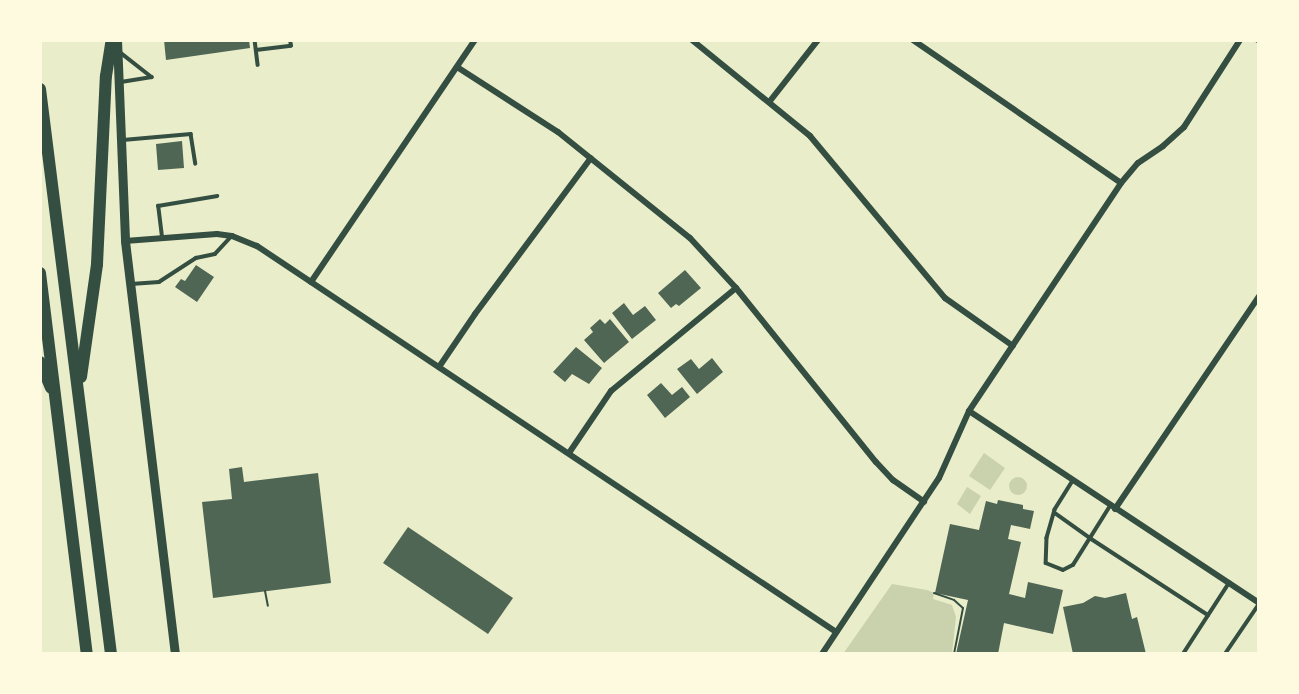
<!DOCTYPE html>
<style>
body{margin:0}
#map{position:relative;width:1299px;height:694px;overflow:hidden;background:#e9edc9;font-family:"Roboto Condensed",sans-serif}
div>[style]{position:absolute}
.green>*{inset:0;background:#cad2ad}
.round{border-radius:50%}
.building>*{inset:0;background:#4f6655}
.path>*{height:2px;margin:-1px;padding:0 1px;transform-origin:1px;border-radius:1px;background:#344e41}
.service>*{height:3.5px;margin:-1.75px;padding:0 1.75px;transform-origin:1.75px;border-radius:1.75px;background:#344e41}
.minor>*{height:6px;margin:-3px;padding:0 3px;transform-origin:3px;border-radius:3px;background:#344e41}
.secondary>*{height:9px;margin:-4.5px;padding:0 4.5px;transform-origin:4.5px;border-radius:4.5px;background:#344e41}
.motorway>*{height:12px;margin:-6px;padding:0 6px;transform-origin:6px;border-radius:6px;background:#344e41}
span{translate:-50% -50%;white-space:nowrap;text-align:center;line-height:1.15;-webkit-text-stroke:7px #fefae0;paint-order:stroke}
.frame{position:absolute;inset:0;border:42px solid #fefae0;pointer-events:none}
</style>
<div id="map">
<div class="green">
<i style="clip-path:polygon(984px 453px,1005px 468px,990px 490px,969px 476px)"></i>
<i class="round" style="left:1009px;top:477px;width:18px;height:18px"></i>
<i style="clip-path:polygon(967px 487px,981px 496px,970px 514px,957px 504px)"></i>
<i style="clip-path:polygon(892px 584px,927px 590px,934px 593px,933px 599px,952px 605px,956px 617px,952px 654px,843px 654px)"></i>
</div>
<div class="building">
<i style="clip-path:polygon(164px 40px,249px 40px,250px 48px,166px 60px)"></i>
<i style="clip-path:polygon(182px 141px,184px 168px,158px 170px,156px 144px)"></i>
<i style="clip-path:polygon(196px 265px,214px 277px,197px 302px,175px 287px,181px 279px,185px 281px)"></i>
<i style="clip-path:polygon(685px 270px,701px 288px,679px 306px,676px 304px,671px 308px,658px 293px)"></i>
<i style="clip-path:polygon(624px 303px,633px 315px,645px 306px,656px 320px,632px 339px,612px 313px)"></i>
<i style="clip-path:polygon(600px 319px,605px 324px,610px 319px,629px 342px,604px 363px,584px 340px,593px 332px,590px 328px)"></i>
<i style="clip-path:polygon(576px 347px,602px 368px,589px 384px,572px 374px,565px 382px,553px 372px)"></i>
<i style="clip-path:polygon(712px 358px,723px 372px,697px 394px,677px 369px,691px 359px,699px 369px)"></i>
<i style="clip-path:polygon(661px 383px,672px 395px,682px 387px,690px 397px,665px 418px,647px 395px)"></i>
<i style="clip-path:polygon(242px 467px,244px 482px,318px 473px,331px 583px,213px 598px,202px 502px,232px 499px,229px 469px)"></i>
<i style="clip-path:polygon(998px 500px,1023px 505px,1023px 509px,1034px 511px,1030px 529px,1011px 525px,1008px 539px,1021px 542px,1009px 594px,1025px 598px,1028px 582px,1063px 590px,1053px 634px,1004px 623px,998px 654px,956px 654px,968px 600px,935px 593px,950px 524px,979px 530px,986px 501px,997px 504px)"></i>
<i style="clip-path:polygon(408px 527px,513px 598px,488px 634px,383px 563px)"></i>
<i style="clip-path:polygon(1126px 593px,1132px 619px,1137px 617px,1146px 654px,1073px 654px,1063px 607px,1083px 603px,1095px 596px,1105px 598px)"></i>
</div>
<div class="path">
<i style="left:265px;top:591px;width:15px;rotate:79deg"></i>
<i style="left:934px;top:593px;width:21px;rotate:19deg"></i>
<i style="left:954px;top:600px;width:12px;rotate:42deg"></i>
<i style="left:963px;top:608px;width:47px;rotate:101.1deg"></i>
</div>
<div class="service">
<i style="left:255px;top:40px;width:25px;rotate:83deg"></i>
<i style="left:256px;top:50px;width:35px;rotate:-7deg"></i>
<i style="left:291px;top:46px;width:6px;rotate:-99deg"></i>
<i style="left:121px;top:53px;width:39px;rotate:38deg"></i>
<i style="left:121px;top:82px;width:31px;rotate:-9deg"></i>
<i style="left:123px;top:140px;width:68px;rotate:-5deg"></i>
<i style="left:191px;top:134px;width:30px;rotate:81deg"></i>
<i style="left:162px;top:237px;width:31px;rotate:-97deg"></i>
<i style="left:158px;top:206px;width:60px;rotate:-9.6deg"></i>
<i style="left:131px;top:284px;width:28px;rotate:-4deg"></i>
<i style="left:159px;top:282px;width:44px;rotate:-33deg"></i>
<i style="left:196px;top:258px;width:19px;rotate:-12deg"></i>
<i style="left:215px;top:254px;width:22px;rotate:-47deg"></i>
<i style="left:1073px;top:481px;width:34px;rotate:122deg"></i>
<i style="left:1055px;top:510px;width:29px;rotate:106deg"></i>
<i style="left:1047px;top:538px;width:25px;rotate:92deg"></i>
<i style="left:1046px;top:563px;width:18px;rotate:22deg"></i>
<i style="left:1063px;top:570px;width:11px;rotate:-27deg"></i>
<i style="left:1073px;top:565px;width:32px;rotate:-58deg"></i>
<i style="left:1090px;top:538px;width:141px;rotate:33.1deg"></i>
<i style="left:1055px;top:513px;width:43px;rotate:35.5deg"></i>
<i style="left:1090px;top:538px;width:38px;rotate:-58deg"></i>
<i style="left:1183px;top:654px;width:85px;rotate:-57.1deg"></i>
<i style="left:1225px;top:654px;width:60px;rotate:-55.8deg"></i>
</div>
<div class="minor">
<i style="left:692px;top:40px;width:152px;rotate:39.1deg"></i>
<i style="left:810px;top:136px;width:211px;rotate:50.2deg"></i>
<i style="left:945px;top:298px;width:83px;rotate:35.2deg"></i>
<i style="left:913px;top:40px;width:252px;rotate:34.5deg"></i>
<i style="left:1258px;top:40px;width:1px"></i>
<i style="left:457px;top:67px;width:120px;rotate:32.8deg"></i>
<i style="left:558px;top:132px;width:169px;rotate:38.8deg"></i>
<i style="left:690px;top:238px;width:68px;rotate:47.4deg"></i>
<i style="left:736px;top:288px;width:223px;rotate:51.2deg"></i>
<i style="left:876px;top:462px;width:25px;rotate:47deg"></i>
<i style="left:893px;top:480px;width:38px;rotate:35deg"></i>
<i style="left:770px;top:101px;width:78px;rotate:-51.8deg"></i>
<i style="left:125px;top:241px;width:92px;rotate:-4.4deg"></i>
<i style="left:217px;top:234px;width:15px;rotate:8deg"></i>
<i style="left:232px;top:236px;width:27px;rotate:22deg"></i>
<i style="left:257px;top:246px;width:696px;rotate:33.69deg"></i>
<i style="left:311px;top:282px;width:292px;rotate:-55.9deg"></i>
<i style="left:439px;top:367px;width:64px;rotate:-55.8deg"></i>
<i style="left:475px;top:314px;width:194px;rotate:-53.4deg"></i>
<i style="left:969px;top:411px;width:348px;rotate:33.5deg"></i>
<i style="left:569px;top:453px;width:75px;rotate:-55.9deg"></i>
<i style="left:611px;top:391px;width:162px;rotate:-39.5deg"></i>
<i style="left:1115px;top:509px;width:257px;rotate:-55.9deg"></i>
<i style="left:822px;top:654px;width:211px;rotate:-56.4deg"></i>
<i style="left:939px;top:478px;width:73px;rotate:-65.9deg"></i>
<i style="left:969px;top:411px;width:274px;rotate:-56.3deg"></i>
<i style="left:1121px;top:183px;width:26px;rotate:-50deg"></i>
<i style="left:1138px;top:163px;width:30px;rotate:-34deg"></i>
<i style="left:1163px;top:146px;width:28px;rotate:-42deg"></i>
<i style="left:1184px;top:127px;width:103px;rotate:-57.2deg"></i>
</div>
<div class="secondary">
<i style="left:117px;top:40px;width:201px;rotate:87.7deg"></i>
<i style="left:125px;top:241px;width:416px;rotate:83.1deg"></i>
</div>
<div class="motorway">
<i style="left:40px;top:89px;width:569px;rotate:82.84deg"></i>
<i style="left:40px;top:273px;width:384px;rotate:83deg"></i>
<i style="left:40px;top:362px;width:28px;rotate:67deg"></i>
<i style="left:81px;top:377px;width:114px;rotate:-81.9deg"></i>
<i style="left:97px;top:264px;width:188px;rotate:-87.3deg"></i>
<i style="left:106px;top:76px;width:36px;rotate:-81deg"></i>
</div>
<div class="frame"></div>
</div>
